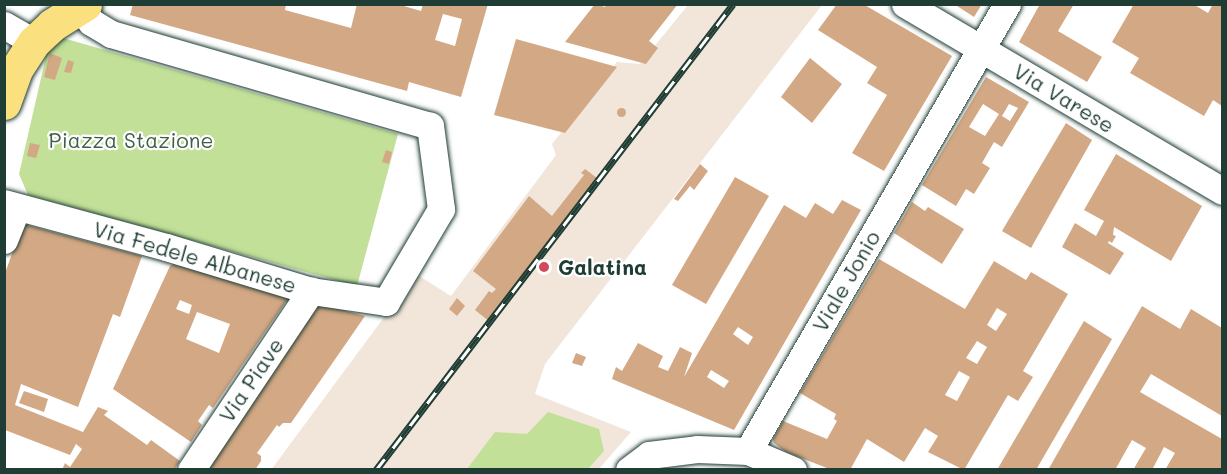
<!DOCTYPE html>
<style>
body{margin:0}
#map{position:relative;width:1227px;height:474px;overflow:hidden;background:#fff;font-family:Mali,sans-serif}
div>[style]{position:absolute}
.built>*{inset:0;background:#f2e5da}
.green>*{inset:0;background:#c2e098}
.building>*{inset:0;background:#d3a885}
.round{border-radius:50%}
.roads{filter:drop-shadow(0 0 2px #1f3d34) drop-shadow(0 0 2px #1f3d34)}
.minor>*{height:27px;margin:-13.5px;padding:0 13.5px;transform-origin:13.5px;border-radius:13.5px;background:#fff}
.major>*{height:33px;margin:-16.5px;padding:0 16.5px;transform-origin:16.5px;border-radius:16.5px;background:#fbe080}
.rail>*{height:7px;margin-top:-3.5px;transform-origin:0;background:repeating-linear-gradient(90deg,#fff 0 14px,#1f3d34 0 28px);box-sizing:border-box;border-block:2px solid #1f3d34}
.dots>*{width:16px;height:16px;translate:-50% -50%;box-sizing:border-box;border:3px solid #fff;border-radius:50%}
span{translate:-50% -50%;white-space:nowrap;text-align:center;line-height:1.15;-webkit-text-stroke:4.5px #fff;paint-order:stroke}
.street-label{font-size:21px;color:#1f3d34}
.park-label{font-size:21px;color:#405e48}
.poi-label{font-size:21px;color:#1f3d34;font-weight:700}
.left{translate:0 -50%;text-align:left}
.frame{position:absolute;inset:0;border:6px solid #1f3d34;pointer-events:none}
</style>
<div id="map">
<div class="built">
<i style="clip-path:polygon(688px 5px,822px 5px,545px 364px,535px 394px,631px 432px,599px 469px,271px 470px,416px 274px,451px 296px,556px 155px,552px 144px,617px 62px,640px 64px)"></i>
</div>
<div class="green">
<i style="clip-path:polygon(63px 38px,398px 134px,357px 286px,28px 195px,19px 174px,47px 52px)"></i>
<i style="clip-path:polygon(548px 412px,599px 429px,604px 451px,588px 469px,467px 469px,495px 432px,527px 434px)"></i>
</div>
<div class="building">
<i style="clip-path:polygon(evenodd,133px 4px,286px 4px,285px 10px,351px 28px,357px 4px,397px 4px,421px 11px,423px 4px,488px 4px,461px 97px,409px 82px,407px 91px,130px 15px,133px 4px,443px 14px,462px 19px,455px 46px,435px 40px,443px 14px)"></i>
<i style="clip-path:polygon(595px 4px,605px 7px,607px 4px,678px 4px,649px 41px,658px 48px,646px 64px,565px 42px)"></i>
<i style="clip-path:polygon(837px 4px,863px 4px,952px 56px,884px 171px,852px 153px,887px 95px,867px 83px,877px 67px,818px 30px)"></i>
<i style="clip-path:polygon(954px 4px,982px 4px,974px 17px)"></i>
<i style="clip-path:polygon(1040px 4px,1074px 4px,1058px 31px,1102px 57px,1087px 82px,1019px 42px)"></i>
<i style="clip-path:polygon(1134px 4px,1193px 4px,1208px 13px,1213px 4px,1222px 6px,1222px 106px,1213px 100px,1204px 116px,1130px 73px,1139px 58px,1112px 42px)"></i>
<i style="clip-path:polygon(516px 39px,617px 67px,565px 133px,494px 115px)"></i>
<i style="clip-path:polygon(50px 53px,62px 58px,55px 80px,44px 77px)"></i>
<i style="clip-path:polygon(810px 58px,842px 84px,812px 123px,781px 97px)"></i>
<i style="clip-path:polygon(68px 60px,74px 62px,71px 73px,64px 72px)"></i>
<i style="clip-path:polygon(evenodd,986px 77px,1029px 102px,1002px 147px,994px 142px,982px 163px,990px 168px,974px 194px,966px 189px,956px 206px,922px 185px,986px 77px,983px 104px,999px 114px,985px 136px,969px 127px,983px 104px,986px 77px,1009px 104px,1018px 108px,1010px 121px,1002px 116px,1009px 104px)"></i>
<i class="round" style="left:616.5px;top:107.5px;width:9px;height:9px"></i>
<i style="clip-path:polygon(1066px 123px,1092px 140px,1031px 248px,1002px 231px)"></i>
<i style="clip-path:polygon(30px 143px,40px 145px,36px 158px,27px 156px)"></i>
<i style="clip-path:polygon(386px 150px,392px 152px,389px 164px,382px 162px)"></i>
<i style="clip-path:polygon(1116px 154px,1202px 206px,1171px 261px,1114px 227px,1113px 235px,1116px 236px,1112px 243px,1109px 241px,1108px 243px,1124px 253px,1110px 275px,1062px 247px,1075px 223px,1096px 236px,1104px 221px,1084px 210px)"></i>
<i style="clip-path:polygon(700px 164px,708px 171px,694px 190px,690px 186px,678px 201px,674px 199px)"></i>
<i style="clip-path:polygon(585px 169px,597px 178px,490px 322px,475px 310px,489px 291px,492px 293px,496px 289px,473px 271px,529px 196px,552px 216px,584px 175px,581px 173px)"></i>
<i style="clip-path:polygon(735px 177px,769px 196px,706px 304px,672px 285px)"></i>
<i style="clip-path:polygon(evenodd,842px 200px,861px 210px,734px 430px,612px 379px,616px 367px,622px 371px,638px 343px,663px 356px,658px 367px,668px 371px,680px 347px,692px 353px,684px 377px,784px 205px,806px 218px,815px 203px,833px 214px,842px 200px,738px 327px,753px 337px,748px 345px,733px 334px,738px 327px,842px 200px,711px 370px,729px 381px,724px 388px,707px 377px,711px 370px)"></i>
<i style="clip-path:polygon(912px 202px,925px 211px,928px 207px,964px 229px,942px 264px,894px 233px)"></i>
<i style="clip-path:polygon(23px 224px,142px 256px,120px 317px,113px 314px,78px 407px,21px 384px,15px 405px,83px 432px,98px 407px,108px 411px,104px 415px,147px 445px,151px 440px,180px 461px,174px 470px,62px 470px,65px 463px,70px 467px,82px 449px,76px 444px,70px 455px,5px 430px,5px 273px)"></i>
<i style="clip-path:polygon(evenodd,879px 259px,965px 309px,994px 261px,1026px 280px,1031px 272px,1068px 294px,1023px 371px,1033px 377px,1018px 401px,1008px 395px,964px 470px,928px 452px,938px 436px,925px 428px,904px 462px,867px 439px,850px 470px,832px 470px,786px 452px,774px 443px,773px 439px,783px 421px,827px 439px,837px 421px,834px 419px,836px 414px,800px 393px,879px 259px,997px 308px,1007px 314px,996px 331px,987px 325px,997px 308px,879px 259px,977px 341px,987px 347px,977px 364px,966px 358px,977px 341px,879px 259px,959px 371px,970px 377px,957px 401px,945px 395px,959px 371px)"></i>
<i style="clip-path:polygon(evenodd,174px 264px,289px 297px,213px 408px,209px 405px,198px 421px,202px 425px,191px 442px,113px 389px,170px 266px,174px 264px,180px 300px,192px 305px,189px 314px,176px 309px,180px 300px,174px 264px,197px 312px,230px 324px,219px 353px,186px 339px,197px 312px)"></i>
<i style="clip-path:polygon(457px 298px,465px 306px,457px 316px,449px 309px)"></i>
<i style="clip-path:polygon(312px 302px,365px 316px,291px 423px,283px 423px,279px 427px,277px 425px,257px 453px,261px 456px,261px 461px,255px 470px,199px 470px)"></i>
<i style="clip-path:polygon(1142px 306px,1180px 329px,1191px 309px,1222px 328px,1222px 416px,1151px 374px,1140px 392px,1222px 439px,1222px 470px,1165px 470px,1175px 453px,1164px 447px,1152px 470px,1133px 470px,1146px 448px,1132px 440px,1115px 470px,1048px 470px)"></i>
<i style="clip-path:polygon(1084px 321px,1112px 339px,1036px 470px,997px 470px)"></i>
<i style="clip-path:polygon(576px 353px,586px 357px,582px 366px,572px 363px)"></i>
<i style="clip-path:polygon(24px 391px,48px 399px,44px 412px,19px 403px)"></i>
</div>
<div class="roads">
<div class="minor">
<i style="left:905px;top:4px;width:368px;rotate:30.5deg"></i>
<i style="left:4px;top:25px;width:34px;rotate:30deg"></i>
<i style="left:4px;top:203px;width:168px;rotate:15.2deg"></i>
<i style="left:166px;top:247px;width:152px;rotate:16.9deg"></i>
<i style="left:311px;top:291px;width:76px;rotate:8.3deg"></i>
<i style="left:386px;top:302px;width:108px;rotate:-59.4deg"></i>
<i style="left:441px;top:209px;width:84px;rotate:-97.5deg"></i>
<i style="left:430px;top:126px;width:332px;rotate:-163.9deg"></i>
<i style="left:111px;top:34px;width:23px;rotate:-149deg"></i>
<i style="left:91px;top:22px;width:18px;rotate:-128deg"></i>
<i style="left:4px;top:240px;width:35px;rotate:-68deg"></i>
<i style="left:748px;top:451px;width:517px;rotate:-59.91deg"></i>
<i style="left:191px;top:470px;width:216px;rotate:-56.2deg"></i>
<i style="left:629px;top:470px;width:25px;rotate:-37deg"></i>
<i style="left:649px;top:455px;width:48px;rotate:-7.1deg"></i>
<i style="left:697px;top:449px;width:51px;rotate:2.2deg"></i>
<i style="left:748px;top:451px;width:49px;rotate:22.9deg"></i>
</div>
<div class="major">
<i style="left:4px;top:103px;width:37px;rotate:-70deg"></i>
<i style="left:17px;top:68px;width:31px;rotate:-57deg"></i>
<i style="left:34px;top:42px;width:25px;rotate:-43deg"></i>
<i style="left:52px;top:25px;width:39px;rotate:-32deg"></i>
</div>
</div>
<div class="rail">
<i style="left:376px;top:470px;width:587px;rotate:-52.54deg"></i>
</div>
<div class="dots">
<i style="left:544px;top:267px;background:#d1495b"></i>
</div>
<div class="street-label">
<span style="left:1064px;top:98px;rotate:31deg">Via Varese</span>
<span style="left:195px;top:257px;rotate:16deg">Via Fedele Albanese</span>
<span style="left:846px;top:281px;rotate:-60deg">Viale Jonio</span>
<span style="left:251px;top:380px;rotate:-56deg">Via Piave</span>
</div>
<div class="park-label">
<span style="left:131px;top:140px">Piazza Stazione</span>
</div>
<div class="poi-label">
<span class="left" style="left:558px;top:267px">Galatina</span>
</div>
<div class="frame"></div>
</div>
